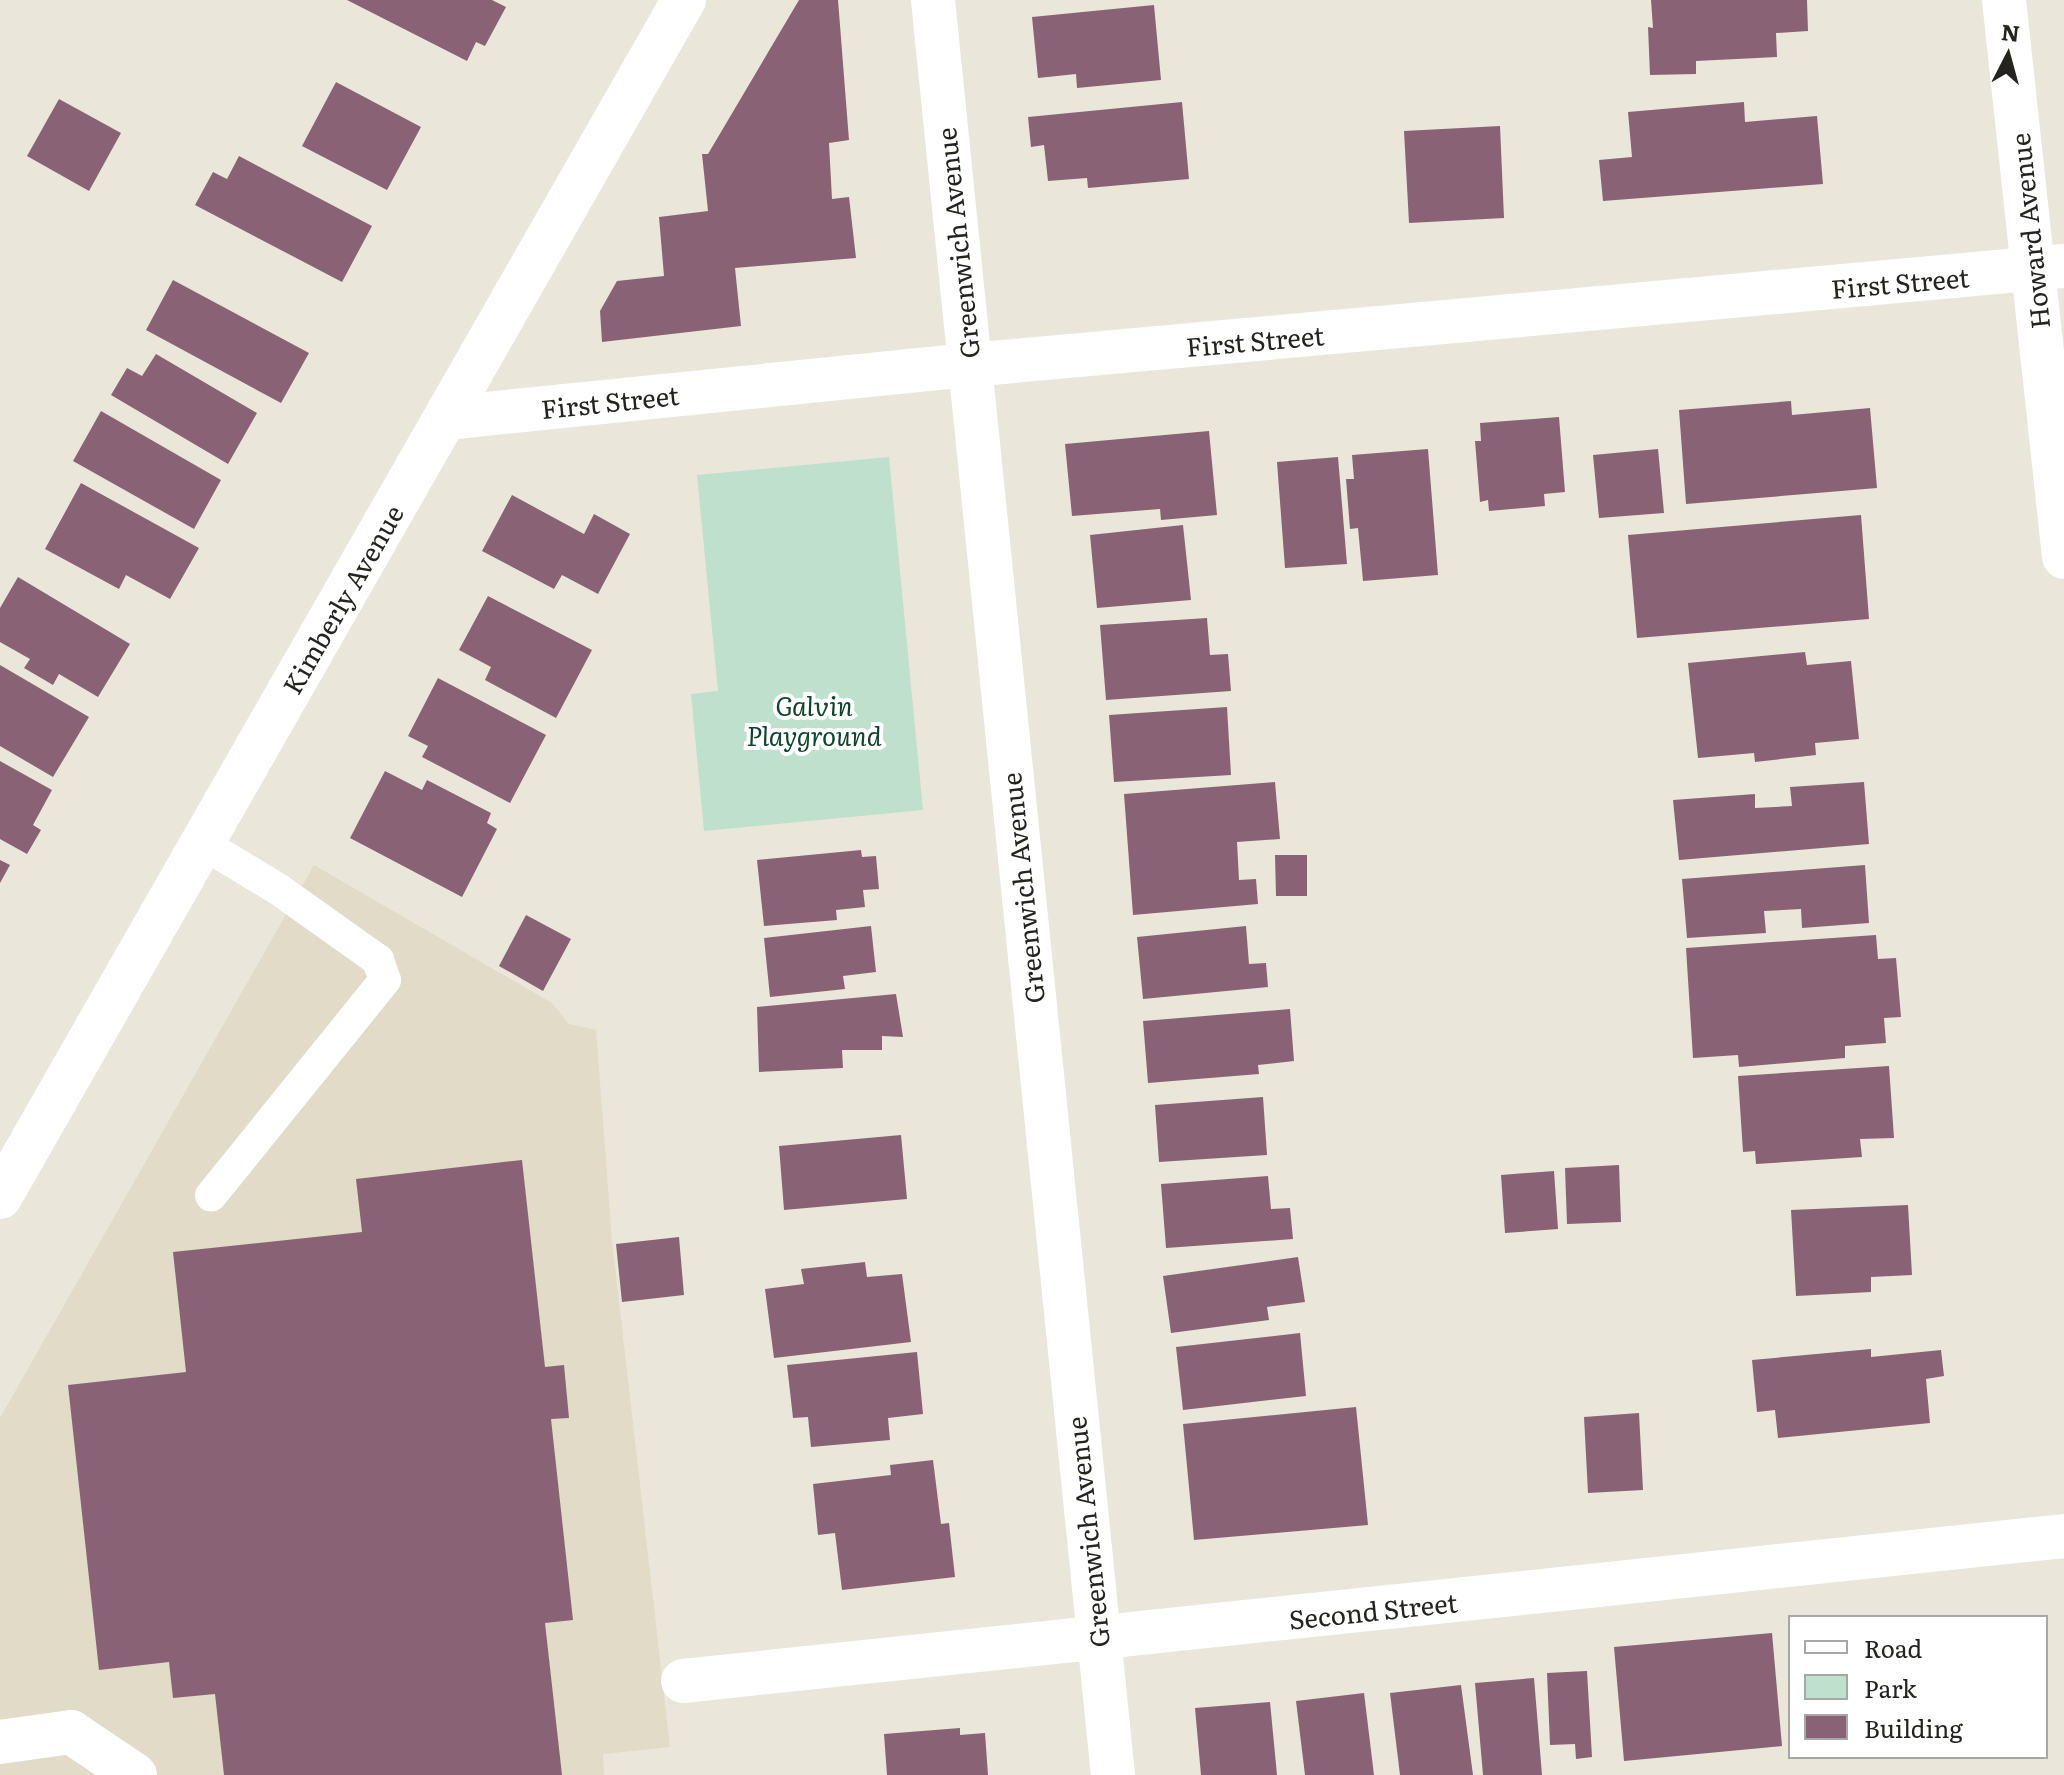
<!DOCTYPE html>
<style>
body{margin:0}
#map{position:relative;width:2064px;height:1775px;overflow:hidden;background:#eae6da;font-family:Literata,serif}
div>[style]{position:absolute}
.built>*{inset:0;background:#e1dbc8}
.green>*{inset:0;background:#bfe0cc}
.building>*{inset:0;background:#896375}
.service>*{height:32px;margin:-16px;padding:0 16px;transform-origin:16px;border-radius:16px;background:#fff}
.minor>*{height:44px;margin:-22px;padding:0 22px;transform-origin:22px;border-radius:22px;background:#fff}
.secondary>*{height:44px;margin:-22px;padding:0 22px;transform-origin:22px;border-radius:22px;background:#fff}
span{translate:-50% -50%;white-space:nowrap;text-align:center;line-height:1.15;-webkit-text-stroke:8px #fff;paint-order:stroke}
.street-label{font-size:26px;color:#24231e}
.park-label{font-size:26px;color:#12442d;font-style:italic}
.legend{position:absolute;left:1788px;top:1615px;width:260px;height:144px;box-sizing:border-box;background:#fff;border:2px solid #a7a7a5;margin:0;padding:10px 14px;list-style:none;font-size:24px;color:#24231e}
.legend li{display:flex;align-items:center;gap:16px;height:40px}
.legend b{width:40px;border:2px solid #a7a7a5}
.north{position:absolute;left:1968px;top:16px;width:80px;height:80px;-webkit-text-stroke:6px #fff;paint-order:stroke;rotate:6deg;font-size:22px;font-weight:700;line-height:32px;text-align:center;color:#24231e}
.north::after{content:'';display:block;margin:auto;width:28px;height:36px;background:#24231e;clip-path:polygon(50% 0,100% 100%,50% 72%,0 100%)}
</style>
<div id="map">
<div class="built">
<i style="clip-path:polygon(314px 865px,552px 1003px,569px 1024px,596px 1030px,612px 1240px,670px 1747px,603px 1754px,604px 1775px,0 1775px,0 1418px)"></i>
</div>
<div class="green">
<i style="clip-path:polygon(889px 457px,923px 810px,704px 831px,691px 694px,718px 691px,697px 475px)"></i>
</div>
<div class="building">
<i style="clip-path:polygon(347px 0,492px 0,506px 7px,485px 46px,476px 42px,467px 61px)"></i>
<i style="clip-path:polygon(799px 0,838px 0,849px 140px,829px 143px,832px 199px,849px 197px,856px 258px,735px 268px,741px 326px,602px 342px,600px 311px,617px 281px,664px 276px,659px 217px,708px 211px,702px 154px,708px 154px)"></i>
<i style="clip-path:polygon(1651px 0,1807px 0,1808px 31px,1776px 33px,1777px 57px,1696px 61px,1696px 74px,1650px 75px,1648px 27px,1653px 28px)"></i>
<i style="clip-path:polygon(1154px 5px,1161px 80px,1077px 88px,1076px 74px,1038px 78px,1032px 17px)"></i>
<i style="clip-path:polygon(336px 82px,421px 127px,387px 190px,302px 146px)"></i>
<i style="clip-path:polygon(59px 99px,121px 133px,89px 191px,27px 156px)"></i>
<i style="clip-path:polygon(1182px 102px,1189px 179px,1088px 188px,1087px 178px,1048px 181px,1044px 145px,1031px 147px,1028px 117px)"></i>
<i style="clip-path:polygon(1744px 102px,1745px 122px,1817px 116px,1823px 184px,1603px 201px,1599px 160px,1632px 157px,1628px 112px)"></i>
<i style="clip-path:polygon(1500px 126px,1504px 218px,1409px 223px,1404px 131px)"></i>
<i style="clip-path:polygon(239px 156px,372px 226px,342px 282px,195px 205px,213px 172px,227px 179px)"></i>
<i style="clip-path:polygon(173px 280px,309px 353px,281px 403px,146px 330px)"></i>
<i style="clip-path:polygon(156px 354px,257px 413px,228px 464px,111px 395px,127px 368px,142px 376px)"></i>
<i style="clip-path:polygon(1791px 401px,1792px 415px,1870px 408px,1877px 488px,1686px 504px,1679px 410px)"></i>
<i style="clip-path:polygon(101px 411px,221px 480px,194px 529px,73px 461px)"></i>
<i style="clip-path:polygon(1559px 417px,1565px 492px,1544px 494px,1545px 506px,1489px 511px,1488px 500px,1480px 502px,1475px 441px,1481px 441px,1480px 423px)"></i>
<i style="clip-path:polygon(1209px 431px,1217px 515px,1161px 520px,1160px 509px,1072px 516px,1065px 444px)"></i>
<i style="clip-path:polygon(1428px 449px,1438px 575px,1363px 581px,1358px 528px,1350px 529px,1346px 479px,1354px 479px,1352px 455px)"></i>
<i style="clip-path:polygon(1658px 449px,1664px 513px,1599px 518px,1593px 455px)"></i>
<i style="clip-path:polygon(1338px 457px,1347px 564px,1285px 568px,1277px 462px)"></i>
<i style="clip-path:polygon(81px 483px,199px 548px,170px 599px,126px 575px,119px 589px,45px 549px)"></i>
<i style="clip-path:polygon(512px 495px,584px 534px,594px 514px,630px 534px,598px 594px,562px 575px,554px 589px,482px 551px)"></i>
<i style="clip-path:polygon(1861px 515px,1869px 619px,1637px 638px,1628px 535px)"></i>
<i style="clip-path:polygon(1183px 525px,1191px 600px,1097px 608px,1090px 535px)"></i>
<i style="clip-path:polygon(18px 577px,130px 644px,98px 697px,59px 674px,53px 685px,24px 668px,30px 659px,0 642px,0 608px)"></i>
<i style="clip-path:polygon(488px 596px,592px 650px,556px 718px,485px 680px,491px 667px,459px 650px)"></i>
<i style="clip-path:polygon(1207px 618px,1210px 655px,1228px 654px,1231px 691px,1106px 700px,1100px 625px)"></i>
<i style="clip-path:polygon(1805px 652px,1807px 665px,1851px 661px,1859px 739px,1815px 743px,1816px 755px,1755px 762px,1754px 753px,1698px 758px,1688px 663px)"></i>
<i style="clip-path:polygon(0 665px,89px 717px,53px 777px,0 746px)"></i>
<i style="clip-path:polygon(438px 678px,546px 735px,510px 803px,422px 757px,428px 746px,408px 736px)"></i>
<i style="clip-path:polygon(1227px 707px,1231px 775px,1114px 782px,1109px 715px)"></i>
<i style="clip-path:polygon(0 761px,52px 790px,33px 825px,41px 830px,27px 854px,0 839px)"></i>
<i style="clip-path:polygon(385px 771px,422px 790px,427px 780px,491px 813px,487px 823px,497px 829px,462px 897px,350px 838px)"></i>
<i style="clip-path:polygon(1275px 782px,1280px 839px,1237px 842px,1239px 880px,1256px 879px,1258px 904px,1133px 915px,1124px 794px)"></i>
<i style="clip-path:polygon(1864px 782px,1869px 844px,1679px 860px,1673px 800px,1755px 794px,1755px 808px,1792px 806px,1790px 787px)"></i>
<i style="clip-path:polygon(861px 850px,862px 857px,876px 856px,879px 889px,863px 890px,865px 907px,836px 910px,837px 920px,764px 926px,757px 860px)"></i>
<i style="clip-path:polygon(1275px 855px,1307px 855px,1307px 896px,1276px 896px)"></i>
<i style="clip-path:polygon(0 860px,10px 865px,0 883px)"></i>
<i style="clip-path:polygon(1865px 865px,1869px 923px,1802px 928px,1801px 909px,1764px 911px,1766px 933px,1687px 938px,1682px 879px)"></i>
<i style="clip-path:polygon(526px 915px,571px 939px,543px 991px,499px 966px)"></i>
<i style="clip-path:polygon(871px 926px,876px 972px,843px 976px,845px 989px,770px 997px,764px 938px)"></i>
<i style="clip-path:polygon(1246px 926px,1249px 964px,1266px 963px,1268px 987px,1143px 999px,1137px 937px)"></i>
<i style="clip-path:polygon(1876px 935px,1878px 959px,1896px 958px,1901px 1017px,1884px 1018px,1886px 1043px,1845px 1046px,1845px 1058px,1739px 1067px,1738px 1055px,1693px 1058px,1686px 948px)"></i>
<i style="clip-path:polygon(896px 994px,903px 1037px,882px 1036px,882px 1050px,842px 1050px,843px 1068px,759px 1072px,757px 1007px)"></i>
<i style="clip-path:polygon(1290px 1009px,1294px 1061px,1258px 1065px,1259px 1074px,1148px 1083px,1143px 1021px)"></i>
<i style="clip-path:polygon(1889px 1066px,1894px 1138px,1860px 1139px,1862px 1157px,1756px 1164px,1755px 1151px,1743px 1152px,1738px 1076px)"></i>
<i style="clip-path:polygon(1263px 1097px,1267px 1155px,1159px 1162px,1155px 1105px)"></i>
<i style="clip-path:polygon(901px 1135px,907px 1199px,784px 1210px,779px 1146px)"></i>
<i style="clip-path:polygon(522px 1160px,545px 1367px,564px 1365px,569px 1418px,551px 1419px,573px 1620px,545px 1623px,562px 1775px,224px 1775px,215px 1694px,173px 1698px,169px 1662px,99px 1670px,68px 1385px,186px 1372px,173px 1252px,362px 1232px,356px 1179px)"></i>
<i style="clip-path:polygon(1619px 1165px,1621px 1222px,1567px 1224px,1565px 1168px)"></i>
<i style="clip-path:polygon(1554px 1171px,1558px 1229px,1505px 1233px,1501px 1175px)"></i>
<i style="clip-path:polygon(1268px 1176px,1271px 1209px,1290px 1208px,1293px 1239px,1166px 1248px,1161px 1184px)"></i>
<i style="clip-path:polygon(1908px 1205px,1912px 1275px,1871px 1277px,1871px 1292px,1796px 1296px,1791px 1210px)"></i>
<i style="clip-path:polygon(679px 1237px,684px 1295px,622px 1302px,616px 1244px)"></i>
<i style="clip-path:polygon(1298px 1257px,1305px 1302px,1267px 1307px,1269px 1320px,1171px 1333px,1163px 1276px)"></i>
<i style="clip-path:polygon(865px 1262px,867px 1277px,902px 1274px,911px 1342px,774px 1358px,765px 1289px,804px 1284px,801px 1269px)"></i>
<i style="clip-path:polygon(1300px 1333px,1306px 1396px,1183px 1410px,1176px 1347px)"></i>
<i style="clip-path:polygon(1871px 1349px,1871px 1357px,1941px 1350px,1944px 1376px,1926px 1379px,1930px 1423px,1778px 1438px,1775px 1410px,1757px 1412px,1752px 1360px)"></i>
<i style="clip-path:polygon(917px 1352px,923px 1414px,888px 1418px,890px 1440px,811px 1447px,808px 1417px,793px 1418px,787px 1365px)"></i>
<i style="clip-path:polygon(1356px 1407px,1368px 1525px,1194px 1540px,1183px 1424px)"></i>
<i style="clip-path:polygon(1639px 1413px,1643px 1490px,1588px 1493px,1584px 1417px)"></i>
<i style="clip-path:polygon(933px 1460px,941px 1524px,949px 1523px,955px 1577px,842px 1590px,835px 1533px,818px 1535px,813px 1484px,891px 1475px,890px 1465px)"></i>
<i style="clip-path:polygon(1772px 1633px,1782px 1746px,1624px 1761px,1614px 1647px)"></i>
<i style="clip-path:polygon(1587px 1671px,1592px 1757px,1576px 1759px,1575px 1744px,1550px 1745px,1547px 1673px)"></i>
<i style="clip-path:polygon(1534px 1678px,1542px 1775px,1483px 1775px,1475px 1683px)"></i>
<i style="clip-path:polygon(1461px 1685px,1473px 1775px,1400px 1775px,1390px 1693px)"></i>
<i style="clip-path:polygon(1364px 1693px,1374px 1775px,1305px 1775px,1296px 1701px)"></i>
<i style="clip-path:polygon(1270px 1702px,1277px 1775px,1201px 1775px,1195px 1708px)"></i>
<i style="clip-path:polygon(960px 1728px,960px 1735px,985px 1733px,988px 1775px,887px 1775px,884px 1734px)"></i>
</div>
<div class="service">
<i style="left:202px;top:843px;width:89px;rotate:31.2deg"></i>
<i style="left:278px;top:889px;width:123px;rotate:35.4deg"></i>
<i style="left:378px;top:960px;width:21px;rotate:71deg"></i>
<i style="left:385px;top:980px;width:277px;rotate:128.9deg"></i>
</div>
<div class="minor">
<i style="left:933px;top:0;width:1784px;rotate:84.21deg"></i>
<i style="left:446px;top:418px;width:526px;rotate:-5.79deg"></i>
<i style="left:969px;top:365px;width:1099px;rotate:-5.17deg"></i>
<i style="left:683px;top:1681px;width:1389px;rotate:-5.99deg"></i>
<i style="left:0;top:1742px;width:72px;rotate:-8deg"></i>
<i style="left:71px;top:1732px;width:77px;rotate:33.9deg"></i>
</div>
<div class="secondary">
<i style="left:2004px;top:0;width:560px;rotate:83.85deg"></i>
<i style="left:0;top:1197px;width:1379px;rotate:-60.26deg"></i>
</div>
<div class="street-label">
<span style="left:2029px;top:231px;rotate:-96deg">Howard Avenue</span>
<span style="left:957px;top:243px;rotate:-96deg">Greenwich Avenue</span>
<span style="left:1900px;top:282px;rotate:-5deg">First Street</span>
<span style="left:1255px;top:340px;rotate:-5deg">First Street</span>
<span style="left:610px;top:401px;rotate:-6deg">First Street</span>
<span style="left:342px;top:599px;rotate:-60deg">Kimberly Avenue</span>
<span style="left:1022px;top:888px;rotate:-96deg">Greenwich Avenue</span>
<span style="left:1087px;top:1532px;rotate:-96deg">Greenwich Avenue</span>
<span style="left:1373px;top:1610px;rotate:-6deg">Second Street</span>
</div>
<div class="park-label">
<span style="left:814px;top:720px">Galvin<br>Playground</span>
</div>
<ul class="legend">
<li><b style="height:10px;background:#fff"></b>Road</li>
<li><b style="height:22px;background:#bfe0cc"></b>Park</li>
<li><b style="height:22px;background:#896375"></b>Building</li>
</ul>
<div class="north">N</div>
</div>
